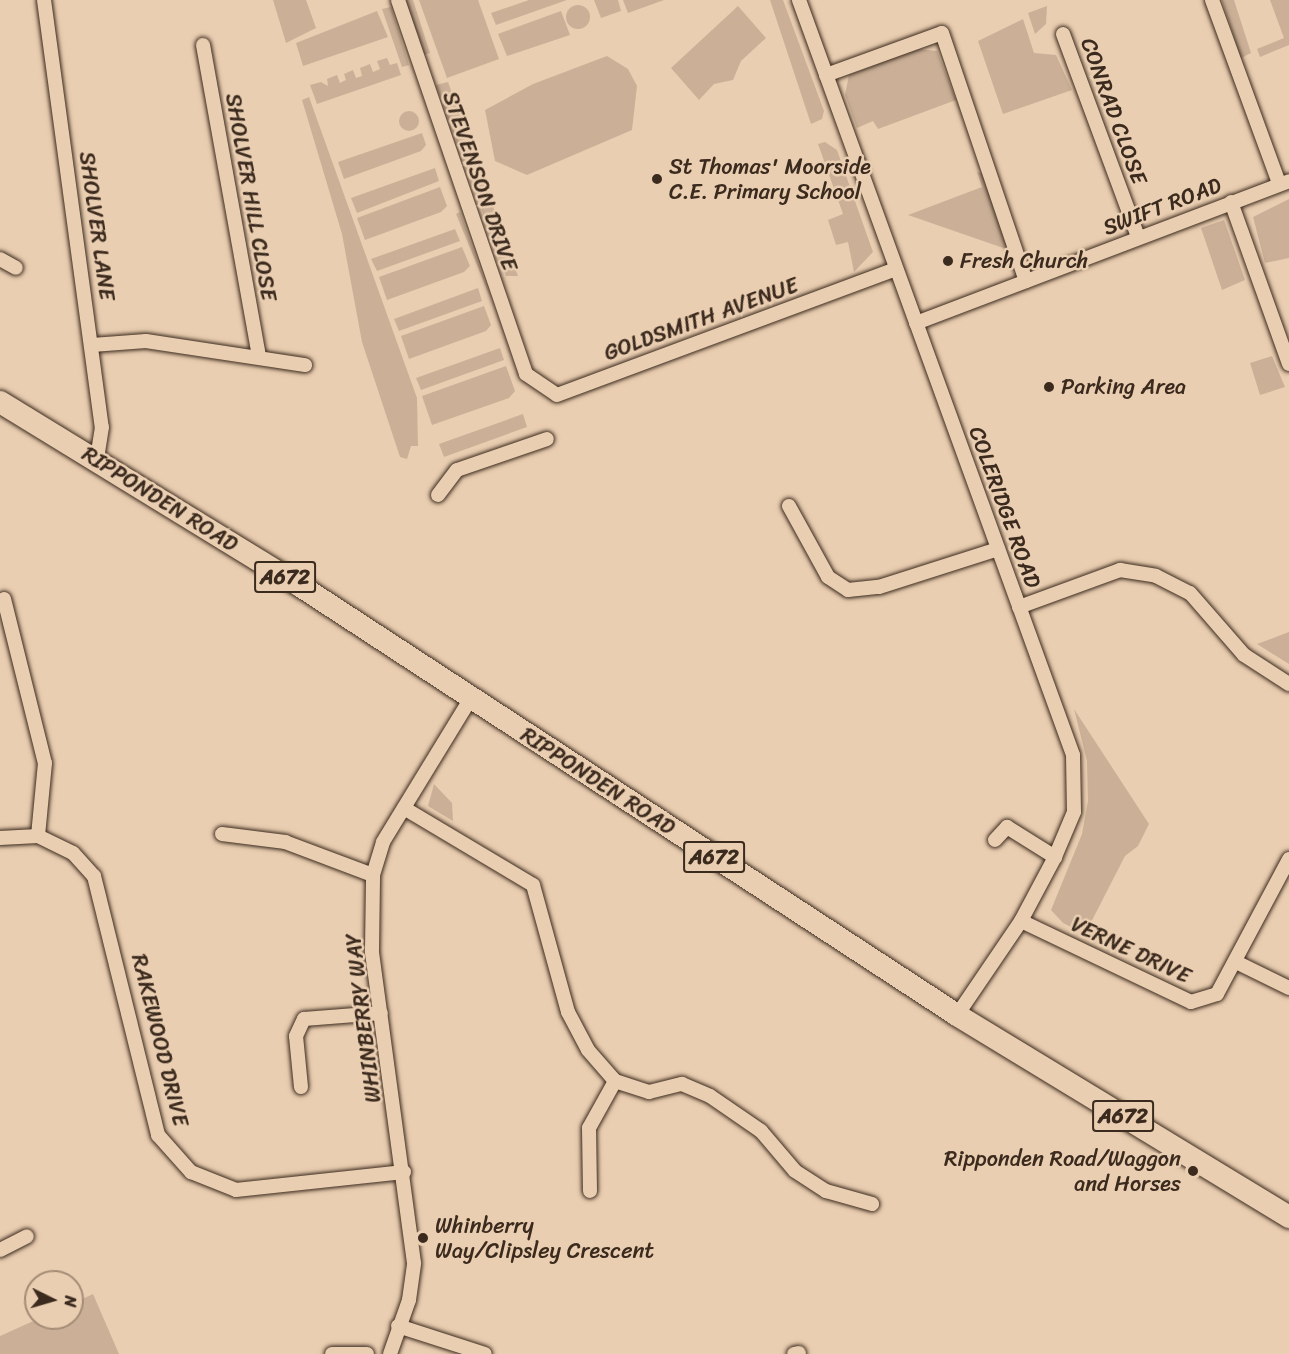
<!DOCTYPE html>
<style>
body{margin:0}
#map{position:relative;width:1289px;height:1354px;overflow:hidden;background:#eaceb1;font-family:Sriracha,sans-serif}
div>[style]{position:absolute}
.green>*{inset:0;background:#cbb097}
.round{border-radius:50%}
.roads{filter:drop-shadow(0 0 2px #3b2a1e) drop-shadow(0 0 2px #3b2a1e)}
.minor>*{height:14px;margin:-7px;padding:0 7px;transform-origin:7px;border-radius:7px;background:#eaceb1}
.primary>*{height:22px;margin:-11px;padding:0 11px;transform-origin:11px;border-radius:11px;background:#eaceb1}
.dots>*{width:16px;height:16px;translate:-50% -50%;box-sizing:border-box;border:3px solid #eaceb1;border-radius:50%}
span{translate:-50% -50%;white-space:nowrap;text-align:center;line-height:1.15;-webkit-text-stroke:5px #eaceb1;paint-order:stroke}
.shield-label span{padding:2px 4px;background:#eaceb1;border:2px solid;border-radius:4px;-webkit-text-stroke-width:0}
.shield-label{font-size:21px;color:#3b2a1e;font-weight:700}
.street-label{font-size:22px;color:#3b2a1e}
.poi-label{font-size:22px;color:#3b2a1e}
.left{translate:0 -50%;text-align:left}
.right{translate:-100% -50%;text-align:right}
.north{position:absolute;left:24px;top:1270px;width:60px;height:60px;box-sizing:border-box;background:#eaceb1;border:2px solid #a48c76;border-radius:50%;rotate:95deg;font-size:16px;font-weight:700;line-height:24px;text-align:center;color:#3b2a1e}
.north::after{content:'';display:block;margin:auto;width:21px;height:27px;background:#3b2a1e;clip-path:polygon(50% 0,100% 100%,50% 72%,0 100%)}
</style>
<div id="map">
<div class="green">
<i style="clip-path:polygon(273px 0,306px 0,316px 28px,286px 43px)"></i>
<i style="clip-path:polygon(405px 0,413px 0,430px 53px,422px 55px)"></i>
<i style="clip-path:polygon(419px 0,478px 0,499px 59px,447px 78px)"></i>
<i style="clip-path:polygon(529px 0,567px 0,496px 25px,491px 13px)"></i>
<i style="clip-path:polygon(594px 0,618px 0,621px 11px,601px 18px)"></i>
<i style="clip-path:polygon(623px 0,664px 0,628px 13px)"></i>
<i style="clip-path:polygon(770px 0,783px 0,824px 111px,822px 119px,811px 124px)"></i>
<i style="clip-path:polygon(1222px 0,1234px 0,1251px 53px,1241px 58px)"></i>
<i style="clip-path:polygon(1270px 0,1289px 0,1289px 45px,1260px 57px,1257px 49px,1284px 38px)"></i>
<i class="round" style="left:566px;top:5px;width:24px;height:24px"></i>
<i style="clip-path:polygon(738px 6px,766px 38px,741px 61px,733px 80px,714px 84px,699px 100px,671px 68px)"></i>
<i style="clip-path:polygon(1047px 6px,1046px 24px,1035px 34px,1028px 13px)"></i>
<i style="clip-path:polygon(391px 7px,409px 65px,402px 67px,382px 9px)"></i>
<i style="clip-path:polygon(377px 11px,388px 37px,303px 66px,296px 43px)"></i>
<i style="clip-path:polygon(561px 11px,570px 35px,507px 56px,498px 34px)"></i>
<i style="clip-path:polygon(1023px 19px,1034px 53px,1056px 55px,1072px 90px,1003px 114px,978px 41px)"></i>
<i style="clip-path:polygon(917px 49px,937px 51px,956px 100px,878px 129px,873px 121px,857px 128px,845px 95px,849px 75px)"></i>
<i style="clip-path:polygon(607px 56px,628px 69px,637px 86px,632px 130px,527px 175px,495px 161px,485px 110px,533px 84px)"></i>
<i style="clip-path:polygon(387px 58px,390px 65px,397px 63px,401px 75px,317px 104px,310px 85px,321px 82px,328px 86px,327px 79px,337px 75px,340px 83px,346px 80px,344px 74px,353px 70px,356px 78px,362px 76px,360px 68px,370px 64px,373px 72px,380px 69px,377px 61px)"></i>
<i style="clip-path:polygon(448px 82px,518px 276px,506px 276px,436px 85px)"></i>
<i style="clip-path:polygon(309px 97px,417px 398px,418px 446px,411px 446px,407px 459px,400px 457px,362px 342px,342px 234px,302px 100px)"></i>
<i class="round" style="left:399px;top:111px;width:20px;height:20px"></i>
<i style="clip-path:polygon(422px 133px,426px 145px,421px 151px,344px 179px,338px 162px)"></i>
<i style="clip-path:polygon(825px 142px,837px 150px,873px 252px,854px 272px,848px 242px,836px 245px,828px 220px,843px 214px,818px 144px)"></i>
<i style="clip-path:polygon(435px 168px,439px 181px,357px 213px,351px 198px)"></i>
<i style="clip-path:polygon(977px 172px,985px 174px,1012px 251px,908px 215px,982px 187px)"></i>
<i style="clip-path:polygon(440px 187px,447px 206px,441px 212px,365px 240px,357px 218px)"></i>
<i style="clip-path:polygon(1289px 199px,1289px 258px,1265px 263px,1253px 217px)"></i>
<i style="clip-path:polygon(460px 212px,491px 299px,456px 214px)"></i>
<i style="clip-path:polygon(1224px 220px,1245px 280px,1222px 290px,1201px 228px)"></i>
<i style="clip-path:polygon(455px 229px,460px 241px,377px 271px,371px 259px)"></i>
<i style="clip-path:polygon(462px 247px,470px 266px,464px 272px,387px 300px,379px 277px)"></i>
<i style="clip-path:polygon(478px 288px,482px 301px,399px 331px,394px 319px)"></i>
<i style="clip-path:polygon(484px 306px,491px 325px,486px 331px,409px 359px,401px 336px)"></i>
<i style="clip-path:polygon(500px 348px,504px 360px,421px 390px,416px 378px)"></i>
<i style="clip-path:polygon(1272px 356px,1285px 387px,1260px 395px,1250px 363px)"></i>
<i style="clip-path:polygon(506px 366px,515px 391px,509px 398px,432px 425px,422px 396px)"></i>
<i style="clip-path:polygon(523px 414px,527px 427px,444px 457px,439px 444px)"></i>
<i style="clip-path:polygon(1289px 632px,1289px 664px,1257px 644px)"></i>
<i style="clip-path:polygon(1074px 709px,1149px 824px,1138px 846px,1125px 856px,1085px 934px,1063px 923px,1051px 910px,1082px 834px,1088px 801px,1087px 761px)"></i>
<i style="clip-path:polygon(434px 784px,452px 803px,453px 821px,428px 806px)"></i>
<i style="clip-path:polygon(93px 1294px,119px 1354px,0 1354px,0 1336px,40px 1318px,72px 1318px,72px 1304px)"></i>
</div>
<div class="roads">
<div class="minor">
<i style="left:44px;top:0;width:431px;rotate:82.3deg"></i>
<i style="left:102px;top:427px;width:31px;rotate:99deg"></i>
<i style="left:398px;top:0;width:395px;rotate:71.1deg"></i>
<i style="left:526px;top:374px;width:37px;rotate:34deg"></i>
<i style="left:557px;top:395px;width:359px;rotate:-20.4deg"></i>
<i style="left:799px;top:0;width:803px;rotate:70.05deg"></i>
<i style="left:1073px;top:755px;width:57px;rotate:89deg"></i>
<i style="left:1074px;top:812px;width:49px;rotate:112.9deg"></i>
<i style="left:1055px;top:857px;width:72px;rotate:118deg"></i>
<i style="left:1021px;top:921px;width:114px;rotate:124.2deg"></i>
<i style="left:1212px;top:0;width:195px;rotate:69.9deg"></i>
<i style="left:1063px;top:34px;width:216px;rotate:69.7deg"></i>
<i style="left:203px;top:45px;width:316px;rotate:79.8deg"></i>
<i style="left:826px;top:75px;width:123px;rotate:-19.9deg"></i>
<i style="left:942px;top:33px;width:262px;rotate:71.3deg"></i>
<i style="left:1231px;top:202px;width:172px;rotate:70.3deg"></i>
<i style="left:0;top:259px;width:18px;rotate:29deg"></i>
<i style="left:916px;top:323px;width:399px;rotate:-20.8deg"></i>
<i style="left:92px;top:345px;width:54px;rotate:-4.2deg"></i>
<i style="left:146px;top:341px;width:161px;rotate:8.6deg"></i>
<i style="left:438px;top:495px;width:31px;rotate:-53deg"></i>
<i style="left:457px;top:470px;width:95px;rotate:-19deg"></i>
<i style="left:789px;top:506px;width:81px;rotate:61.2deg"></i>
<i style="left:828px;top:577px;width:24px;rotate:33deg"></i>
<i style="left:848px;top:590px;width:31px;rotate:-6deg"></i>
<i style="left:879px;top:587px;width:125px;rotate:-17.7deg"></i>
<i style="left:4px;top:599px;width:169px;rotate:76deg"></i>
<i style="left:45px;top:763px;width:73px;rotate:95.5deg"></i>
<i style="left:1019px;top:607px;width:108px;rotate:-20.1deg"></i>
<i style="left:1120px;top:570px;width:36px;rotate:9deg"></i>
<i style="left:1156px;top:576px;width:38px;rotate:27deg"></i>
<i style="left:1190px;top:593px;width:82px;rotate:48.9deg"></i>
<i style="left:1244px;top:655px;width:54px;rotate:32.8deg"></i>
<i style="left:404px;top:808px;width:150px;rotate:30.8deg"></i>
<i style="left:533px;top:885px;width:132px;rotate:74.6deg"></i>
<i style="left:568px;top:1012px;width:43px;rotate:62.2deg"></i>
<i style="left:588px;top:1050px;width:41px;rotate:48.9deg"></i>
<i style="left:615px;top:1081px;width:36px;rotate:18deg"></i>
<i style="left:649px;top:1092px;width:34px;rotate:-14deg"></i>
<i style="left:682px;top:1084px;width:30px;rotate:23deg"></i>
<i style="left:710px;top:1096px;width:62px;rotate:34.5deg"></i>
<i style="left:761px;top:1131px;width:52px;rotate:49.6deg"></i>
<i style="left:795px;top:1171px;width:37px;rotate:33deg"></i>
<i style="left:826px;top:1191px;width:48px;rotate:15.8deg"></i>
<i style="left:222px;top:834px;width:64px;rotate:7.2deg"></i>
<i style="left:285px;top:842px;width:94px;rotate:20.6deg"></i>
<i style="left:0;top:838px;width:38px;rotate:-3deg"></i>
<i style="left:38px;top:836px;width:39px;rotate:26deg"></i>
<i style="left:73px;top:853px;width:31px;rotate:48deg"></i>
<i style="left:94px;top:876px;width:267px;rotate:76.1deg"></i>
<i style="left:158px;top:1135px;width:50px;rotate:48.3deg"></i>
<i style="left:191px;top:1172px;width:48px;rotate:21.8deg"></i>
<i style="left:236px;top:1190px;width:169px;rotate:-6.1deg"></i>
<i style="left:995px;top:840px;width:18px;rotate:-47deg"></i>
<i style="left:1007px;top:827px;width:57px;rotate:32deg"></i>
<i style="left:1021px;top:921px;width:188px;rotate:25.5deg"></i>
<i style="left:1191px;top:1002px;width:27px;rotate:-17deg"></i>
<i style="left:1217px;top:994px;width:153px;rotate:-61.9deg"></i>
<i style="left:1236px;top:962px;width:59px;rotate:26.1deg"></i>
<i style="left:301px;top:1087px;width:51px;rotate:-95.6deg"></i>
<i style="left:296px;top:1036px;width:19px;rotate:-65deg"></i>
<i style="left:304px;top:1019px;width:77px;rotate:-4.5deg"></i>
<i style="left:590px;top:1191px;width:63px;rotate:-90.9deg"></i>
<i style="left:589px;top:1128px;width:54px;rotate:-61deg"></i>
<i style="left:0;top:1250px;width:30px;rotate:-27deg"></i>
<i style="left:398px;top:1326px;width:91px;rotate:17.8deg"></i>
<i style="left:332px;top:1354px;width:35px"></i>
<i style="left:390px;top:1354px;width:57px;rotate:-70.6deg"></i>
<i style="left:409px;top:1300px;width:37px;rotate:-82deg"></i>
<i style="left:414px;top:1263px;width:315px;rotate:-97.7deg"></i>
<i style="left:372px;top:951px;width:76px;rotate:-89.2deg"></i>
<i style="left:373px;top:875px;width:34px;rotate:-73deg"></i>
<i style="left:383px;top:842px;width:169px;rotate:-58.6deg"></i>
<i style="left:794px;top:1354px;width:5px;rotate:-11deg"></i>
</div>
<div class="primary">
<i style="left:0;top:402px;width:354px;rotate:31.5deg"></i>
<i style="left:302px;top:587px;width:782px;rotate:33.16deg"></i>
<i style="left:957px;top:1015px;width:389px;rotate:31.3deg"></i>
</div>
</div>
<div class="dots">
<i style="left:657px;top:179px;background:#3b2a1e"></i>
<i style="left:948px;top:261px;background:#3b2a1e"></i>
<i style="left:1049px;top:387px;background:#3b2a1e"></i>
<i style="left:1193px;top:1171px;background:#3b2a1e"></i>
<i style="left:423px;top:1238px;background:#3b2a1e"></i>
</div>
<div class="shield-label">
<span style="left:285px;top:577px">A672</span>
<span style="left:714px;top:857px">A672</span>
<span style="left:1123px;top:1116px">A672</span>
</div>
<div class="street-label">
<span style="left:1114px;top:111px;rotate:70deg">CONRAD CLOSE</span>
<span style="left:480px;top:181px;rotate:71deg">STEVENSON DRIVE</span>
<span style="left:251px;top:197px;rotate:80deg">SHOLVER HILL CLOSE</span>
<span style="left:1162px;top:206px;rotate:-21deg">SWIFT ROAD</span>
<span style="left:97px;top:226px;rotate:82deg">SHOLVER LANE</span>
<span style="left:701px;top:319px;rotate:-20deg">GOLDSMITH AVENUE</span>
<span style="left:160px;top:499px;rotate:32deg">RIPPONDEN ROAD</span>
<span style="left:1005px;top:507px;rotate:70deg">COLERIDGE ROAD</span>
<span style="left:598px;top:781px;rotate:33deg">RIPPONDEN ROAD</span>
<span style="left:1131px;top:950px;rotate:25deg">VERNE DRIVE</span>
<span style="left:363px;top:1018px;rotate:-97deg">WHINBERRY WAY</span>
<span style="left:160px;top:1040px;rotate:76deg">RAKEWOOD DRIVE</span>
</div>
<div class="poi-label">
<span class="left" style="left:669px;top:179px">St Thomas' Moorside<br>C.E. Primary School</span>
<span class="left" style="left:960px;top:261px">Fresh Church</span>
<span class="left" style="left:1061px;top:387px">Parking Area</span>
<span class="right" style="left:1181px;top:1171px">Ripponden Road/Waggon<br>and Horses</span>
<span class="left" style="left:435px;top:1238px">Whinberry<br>Way/Clipsley Crescent</span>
</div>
<div class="north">N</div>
</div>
